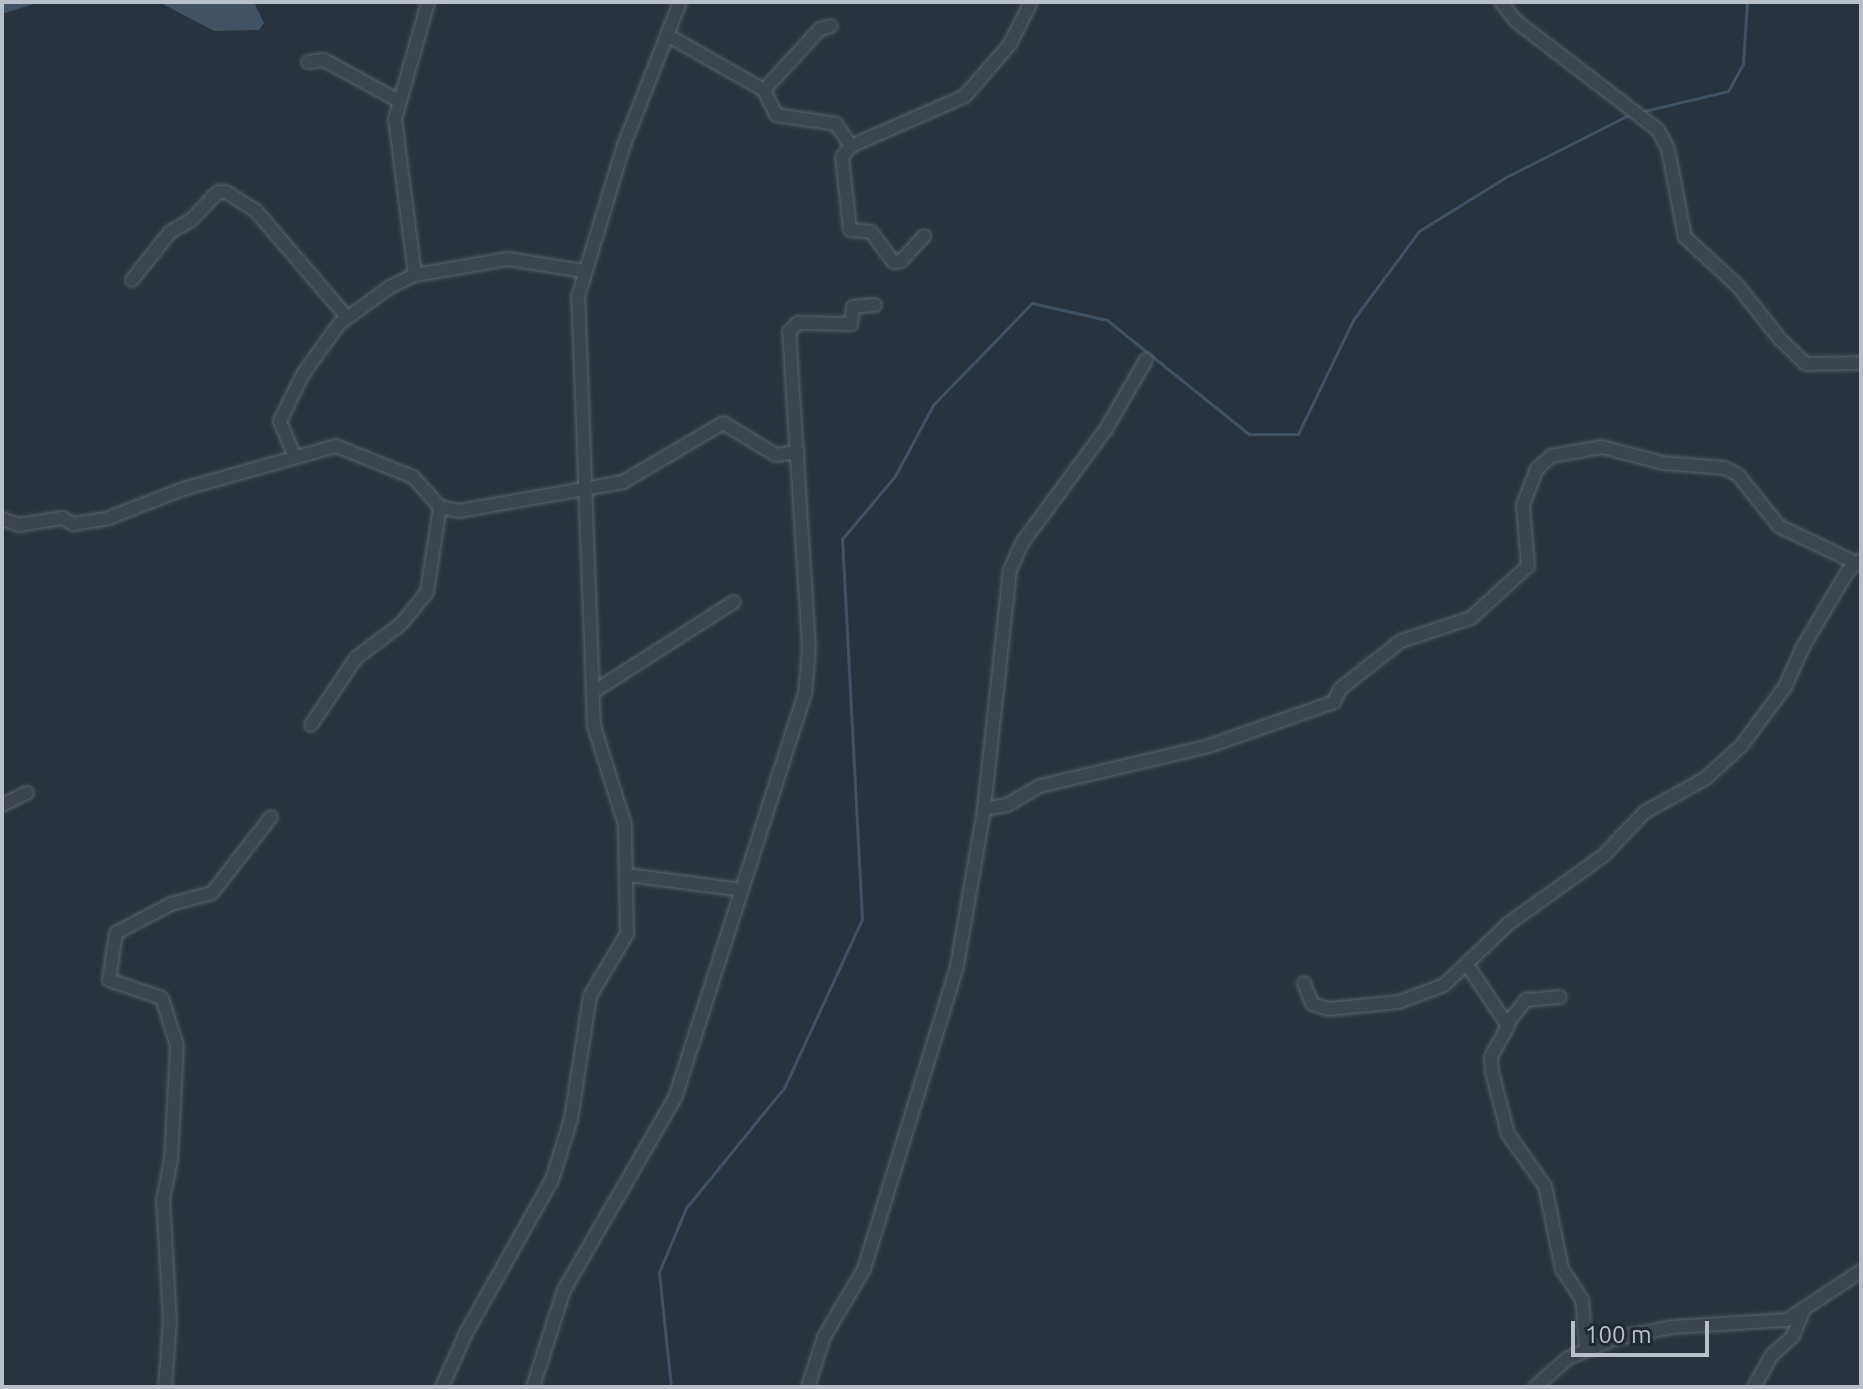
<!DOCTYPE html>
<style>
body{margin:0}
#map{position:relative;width:1863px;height:1389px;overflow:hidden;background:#29333d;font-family:Ubuntu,sans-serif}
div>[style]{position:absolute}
.water>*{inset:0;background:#415264}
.stream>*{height:3px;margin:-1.5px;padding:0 1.5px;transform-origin:1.5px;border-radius:1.5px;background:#415264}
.roads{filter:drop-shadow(0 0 2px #5a636b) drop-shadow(0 0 2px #5a636b)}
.minor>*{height:12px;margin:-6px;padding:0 6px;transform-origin:6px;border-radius:6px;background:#3c454e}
span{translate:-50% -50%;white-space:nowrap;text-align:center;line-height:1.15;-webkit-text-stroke:6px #212a33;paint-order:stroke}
.frame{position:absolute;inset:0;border:4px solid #b9c0c8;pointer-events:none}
.scale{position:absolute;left:1571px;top:1321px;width:138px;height:36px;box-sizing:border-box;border:4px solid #b9c0c8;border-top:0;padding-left:10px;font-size:24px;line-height:28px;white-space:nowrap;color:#b9c0c8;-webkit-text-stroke:6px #212a33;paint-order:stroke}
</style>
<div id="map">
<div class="water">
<i style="clip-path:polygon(2px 2px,40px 2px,2px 14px)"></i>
<i style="clip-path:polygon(159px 2px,254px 2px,264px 23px,259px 30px,214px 31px)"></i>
</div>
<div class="stream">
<i style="left:1640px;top:112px;width:90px;rotate:-13.4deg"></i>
<i style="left:1728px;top:91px;width:31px;rotate:-61deg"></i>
<i style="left:1743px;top:64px;width:62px;rotate:-86.3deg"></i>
<i style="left:671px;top:1387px;width:116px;rotate:-96deg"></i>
<i style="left:659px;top:1272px;width:69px;rotate:-67.1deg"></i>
<i style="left:686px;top:1208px;width:155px;rotate:-50.8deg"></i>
<i style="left:784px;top:1088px;width:186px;rotate:-65.2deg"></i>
<i style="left:862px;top:919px;width:381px;rotate:-93deg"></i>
<i style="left:842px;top:539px;width:82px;rotate:-49.9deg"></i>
<i style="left:895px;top:476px;width:81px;rotate:-61.8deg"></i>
<i style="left:933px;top:405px;width:142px;rotate:-45.9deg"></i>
<i style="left:1032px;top:303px;width:77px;rotate:12.8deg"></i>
<i style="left:1107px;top:320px;width:182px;rotate:38.8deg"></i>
<i style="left:1249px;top:434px;width:49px"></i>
<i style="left:1298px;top:434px;width:127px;rotate:-64.2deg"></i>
<i style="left:1353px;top:320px;width:111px;rotate:-53.4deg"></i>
<i style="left:1419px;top:231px;width:102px;rotate:-31.8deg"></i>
<i style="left:1506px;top:177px;width:138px;rotate:-26.8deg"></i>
</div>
<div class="roads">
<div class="minor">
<i style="left:1501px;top:2px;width:24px;rotate:52deg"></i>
<i style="left:1516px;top:21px;width:179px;rotate:37.5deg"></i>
<i style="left:1658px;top:130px;width:21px;rotate:62deg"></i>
<i style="left:1668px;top:149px;width:90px;rotate:79.1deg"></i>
<i style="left:1685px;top:237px;width:72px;rotate:42.8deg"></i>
<i style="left:1738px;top:286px;width:66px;rotate:51.7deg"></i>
<i style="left:1779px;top:338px;width:37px;rotate:44deg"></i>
<i style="left:1806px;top:364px;width:55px;rotate:-1deg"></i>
<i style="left:667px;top:35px;width:112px;rotate:29.6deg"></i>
<i style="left:764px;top:90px;width:28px;rotate:64deg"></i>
<i style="left:776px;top:115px;width:61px;rotate:8.5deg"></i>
<i style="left:836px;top:124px;width:27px;rotate:56deg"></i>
<i style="left:851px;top:146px;width:14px;rotate:129deg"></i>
<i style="left:842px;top:157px;width:73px;rotate:83.7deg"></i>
<i style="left:850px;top:230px;width:21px;rotate:5deg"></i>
<i style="left:871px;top:232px;width:38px;rotate:53deg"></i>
<i style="left:894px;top:262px;width:7px;rotate:-8deg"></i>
<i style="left:901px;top:261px;width:34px;rotate:-47deg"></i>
<i style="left:308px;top:62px;width:16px;rotate:-7deg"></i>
<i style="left:324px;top:60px;width:85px;rotate:28.7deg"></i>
<i style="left:764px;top:90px;width:83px;rotate:-47.4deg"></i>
<i style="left:820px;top:29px;width:11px;rotate:-15deg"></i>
<i style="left:851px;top:146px;width:124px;rotate:-23.7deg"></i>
<i style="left:965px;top:96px;width:69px;rotate:-49.1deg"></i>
<i style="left:1010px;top:44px;width:47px;rotate:-63.4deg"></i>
<i style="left:415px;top:275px;width:157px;rotate:-97.3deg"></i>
<i style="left:395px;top:119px;width:122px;rotate:-74.2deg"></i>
<i style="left:132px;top:280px;width:61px;rotate:-51.6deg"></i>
<i style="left:170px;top:232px;width:23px;rotate:-29deg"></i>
<i style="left:190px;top:221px;width:40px;rotate:-46deg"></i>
<i style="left:218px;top:192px;width:8px"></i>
<i style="left:226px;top:192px;width:36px;rotate:32deg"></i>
<i style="left:256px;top:211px;width:140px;rotate:49.4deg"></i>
<i style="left:295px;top:457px;width:39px;rotate:-113deg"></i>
<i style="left:280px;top:421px;width:52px;rotate:-63.9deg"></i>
<i style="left:303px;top:374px;width:62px;rotate:-54.2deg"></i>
<i style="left:339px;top:324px;width:63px;rotate:-36deg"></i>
<i style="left:390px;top:287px;width:28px;rotate:-26deg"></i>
<i style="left:415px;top:275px;width:94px;rotate:-9.8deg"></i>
<i style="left:508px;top:259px;width:76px;rotate:9.1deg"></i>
<i style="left:2px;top:519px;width:18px;rotate:19deg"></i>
<i style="left:19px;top:525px;width:44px;rotate:-9.2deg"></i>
<i style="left:62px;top:518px;width:13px;rotate:29deg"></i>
<i style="left:73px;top:524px;width:33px;rotate:-9deg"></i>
<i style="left:106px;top:519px;width:83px;rotate:-21.3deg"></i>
<i style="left:183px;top:489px;width:159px;rotate:-15.7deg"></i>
<i style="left:336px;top:446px;width:83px;rotate:21.9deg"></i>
<i style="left:413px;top:477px;width:40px;rotate:48deg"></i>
<i style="left:440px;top:507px;width:19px;rotate:12deg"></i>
<i style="left:459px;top:511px;width:167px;rotate:-10deg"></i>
<i style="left:623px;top:482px;width:116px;rotate:-30.5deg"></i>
<i style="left:723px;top:423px;width:62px;rotate:31.1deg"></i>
<i style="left:776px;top:455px;width:22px;rotate:-8deg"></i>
<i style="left:593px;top:692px;width:167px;rotate:-32.6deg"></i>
<i style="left:311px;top:725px;width:81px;rotate:-56.1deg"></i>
<i style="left:356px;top:658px;width:56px;rotate:-37.1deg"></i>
<i style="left:401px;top:624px;width:41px;rotate:-50.9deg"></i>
<i style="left:427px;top:592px;width:86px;rotate:-81.3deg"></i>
<i style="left:2px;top:805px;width:28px;rotate:-26deg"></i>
<i style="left:984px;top:809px;width:23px;rotate:-10deg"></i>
<i style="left:1007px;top:805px;width:38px;rotate:-30deg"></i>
<i style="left:1040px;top:786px;width:174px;rotate:-13.3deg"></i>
<i style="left:1209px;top:746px;width:133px;rotate:-19.4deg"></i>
<i style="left:1334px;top:702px;width:14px;rotate:-65deg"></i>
<i style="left:1340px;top:689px;width:78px;rotate:-38.2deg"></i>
<i style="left:1401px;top:641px;width:74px;rotate:-18.2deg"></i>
<i style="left:1471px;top:618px;width:77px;rotate:-42.4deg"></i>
<i style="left:1528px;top:566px;width:61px;rotate:-94.7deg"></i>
<i style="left:1523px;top:505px;width:39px;rotate:-69deg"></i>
<i style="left:1537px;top:469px;width:19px;rotate:-43deg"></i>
<i style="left:1551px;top:456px;width:52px;rotate:-10deg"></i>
<i style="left:1602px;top:447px;width:63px;rotate:14.7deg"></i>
<i style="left:1663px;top:463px;width:62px;rotate:4.6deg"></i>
<i style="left:1725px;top:468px;width:15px;rotate:28deg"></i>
<i style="left:1738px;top:475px;width:65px;rotate:51.2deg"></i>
<i style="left:1779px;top:526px;width:85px;rotate:25.7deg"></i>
<i style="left:628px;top:875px;width:115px;rotate:7.5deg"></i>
<i style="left:1468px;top:966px;width:72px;rotate:56.3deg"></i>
<i style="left:1508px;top:1026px;width:35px;rotate:119deg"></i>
<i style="left:1491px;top:1057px;width:15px;rotate:86deg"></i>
<i style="left:1492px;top:1072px;width:64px;rotate:75.5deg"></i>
<i style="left:1508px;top:1134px;width:64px;rotate:54.6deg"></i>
<i style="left:1545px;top:1186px;width:85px;rotate:78.4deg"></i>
<i style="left:1562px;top:1269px;width:37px;rotate:57deg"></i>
<i style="left:1582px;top:1300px;width:49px;rotate:85.3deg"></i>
<i style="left:1304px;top:983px;width:22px;rotate:69deg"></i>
<i style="left:1312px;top:1004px;width:18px;rotate:16deg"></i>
<i style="left:1329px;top:1009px;width:70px;rotate:-5.7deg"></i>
<i style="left:1399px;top:1002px;width:48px;rotate:-20.7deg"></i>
<i style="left:1444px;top:985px;width:88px;rotate:-43.6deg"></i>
<i style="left:1508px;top:924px;width:117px;rotate:-35.6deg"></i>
<i style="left:1603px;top:856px;width:61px;rotate:-46.3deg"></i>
<i style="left:1645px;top:812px;width:70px;rotate:-29.1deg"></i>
<i style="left:1706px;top:778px;width:49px;rotate:-42.5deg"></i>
<i style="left:1742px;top:745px;width:72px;rotate:-53.4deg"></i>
<i style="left:1785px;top:687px;width:46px;rotate:-65.7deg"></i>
<i style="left:1804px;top:645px;width:86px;rotate:-59.3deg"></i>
<i style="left:1848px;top:571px;width:17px;rotate:-40deg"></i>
<i style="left:1507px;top:1024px;width:31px;rotate:-52deg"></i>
<i style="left:1526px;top:1000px;width:34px;rotate:-5deg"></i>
<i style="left:165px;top:1387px;width:66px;rotate:-85.7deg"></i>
<i style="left:170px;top:1321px;width:121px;rotate:-93.3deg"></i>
<i style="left:163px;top:1200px;width:41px;rotate:-78.7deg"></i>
<i style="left:171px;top:1160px;width:114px;rotate:-87deg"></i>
<i style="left:177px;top:1046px;width:50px;rotate:-107.4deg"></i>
<i style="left:162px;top:998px;width:56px;rotate:-161.2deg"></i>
<i style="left:109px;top:980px;width:48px;rotate:-81.5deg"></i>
<i style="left:116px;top:933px;width:62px;rotate:-27.8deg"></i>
<i style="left:171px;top:904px;width:42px;rotate:-15deg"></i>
<i style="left:212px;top:893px;width:96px;rotate:-52.2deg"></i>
<i style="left:442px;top:1387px;width:59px;rotate:-66deg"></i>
<i style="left:466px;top:1333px;width:176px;rotate:-60.7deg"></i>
<i style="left:552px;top:1180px;width:64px;rotate:-72.7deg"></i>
<i style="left:571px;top:1119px;width:124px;rotate:-81.2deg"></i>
<i style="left:590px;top:996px;width:72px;rotate:-59.2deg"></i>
<i style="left:627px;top:934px;width:109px;rotate:-91.1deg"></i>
<i style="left:625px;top:825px;width:104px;rotate:-107.4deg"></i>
<i style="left:594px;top:726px;width:429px;rotate:-92.1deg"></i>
<i style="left:578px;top:297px;width:159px;rotate:-73.2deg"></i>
<i style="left:624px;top:145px;width:154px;rotate:-68.6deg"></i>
<i style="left:533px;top:1387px;width:102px;rotate:-72.3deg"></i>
<i style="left:564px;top:1290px;width:222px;rotate:-60deg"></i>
<i style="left:675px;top:1098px;width:424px;rotate:-72.2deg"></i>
<i style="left:805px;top:694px;width:46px;rotate:-85deg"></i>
<i style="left:809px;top:648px;width:317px;rotate:-93.6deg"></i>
<i style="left:789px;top:332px;width:13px;rotate:-45deg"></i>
<i style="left:798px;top:323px;width:53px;rotate:1.1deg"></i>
<i style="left:851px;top:324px;width:17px;rotate:-83deg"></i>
<i style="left:853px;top:307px;width:22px;rotate:-5deg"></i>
<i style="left:808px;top:1387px;width:52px;rotate:-72.3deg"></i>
<i style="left:824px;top:1337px;width:79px;rotate:-59.5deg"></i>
<i style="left:864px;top:1269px;width:317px;rotate:-72.9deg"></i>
<i style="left:957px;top:966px;width:159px;rotate:-80.2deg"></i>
<i style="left:984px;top:809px;width:240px;rotate:-83.8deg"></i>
<i style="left:1010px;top:570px;width:30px;rotate:-66deg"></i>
<i style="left:1022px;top:543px;width:142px;rotate:-53.6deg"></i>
<i style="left:1106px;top:429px;width:80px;rotate:-59.9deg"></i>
<i style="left:1535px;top:1387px;width:44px;rotate:-41.3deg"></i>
<i style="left:1568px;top:1358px;width:53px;rotate:-22.2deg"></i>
<i style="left:1617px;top:1338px;width:56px;rotate:-11.3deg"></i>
<i style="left:1672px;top:1327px;width:115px;rotate:-3.5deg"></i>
<i style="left:1787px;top:1320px;width:89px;rotate:-33.5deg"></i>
<i style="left:1754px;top:1387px;width:37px;rotate:-61deg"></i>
<i style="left:1772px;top:1355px;width:28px;rotate:-42deg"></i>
<i style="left:1793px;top:1336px;width:27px;rotate:-68deg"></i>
</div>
</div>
<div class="frame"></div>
<div class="scale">100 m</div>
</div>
